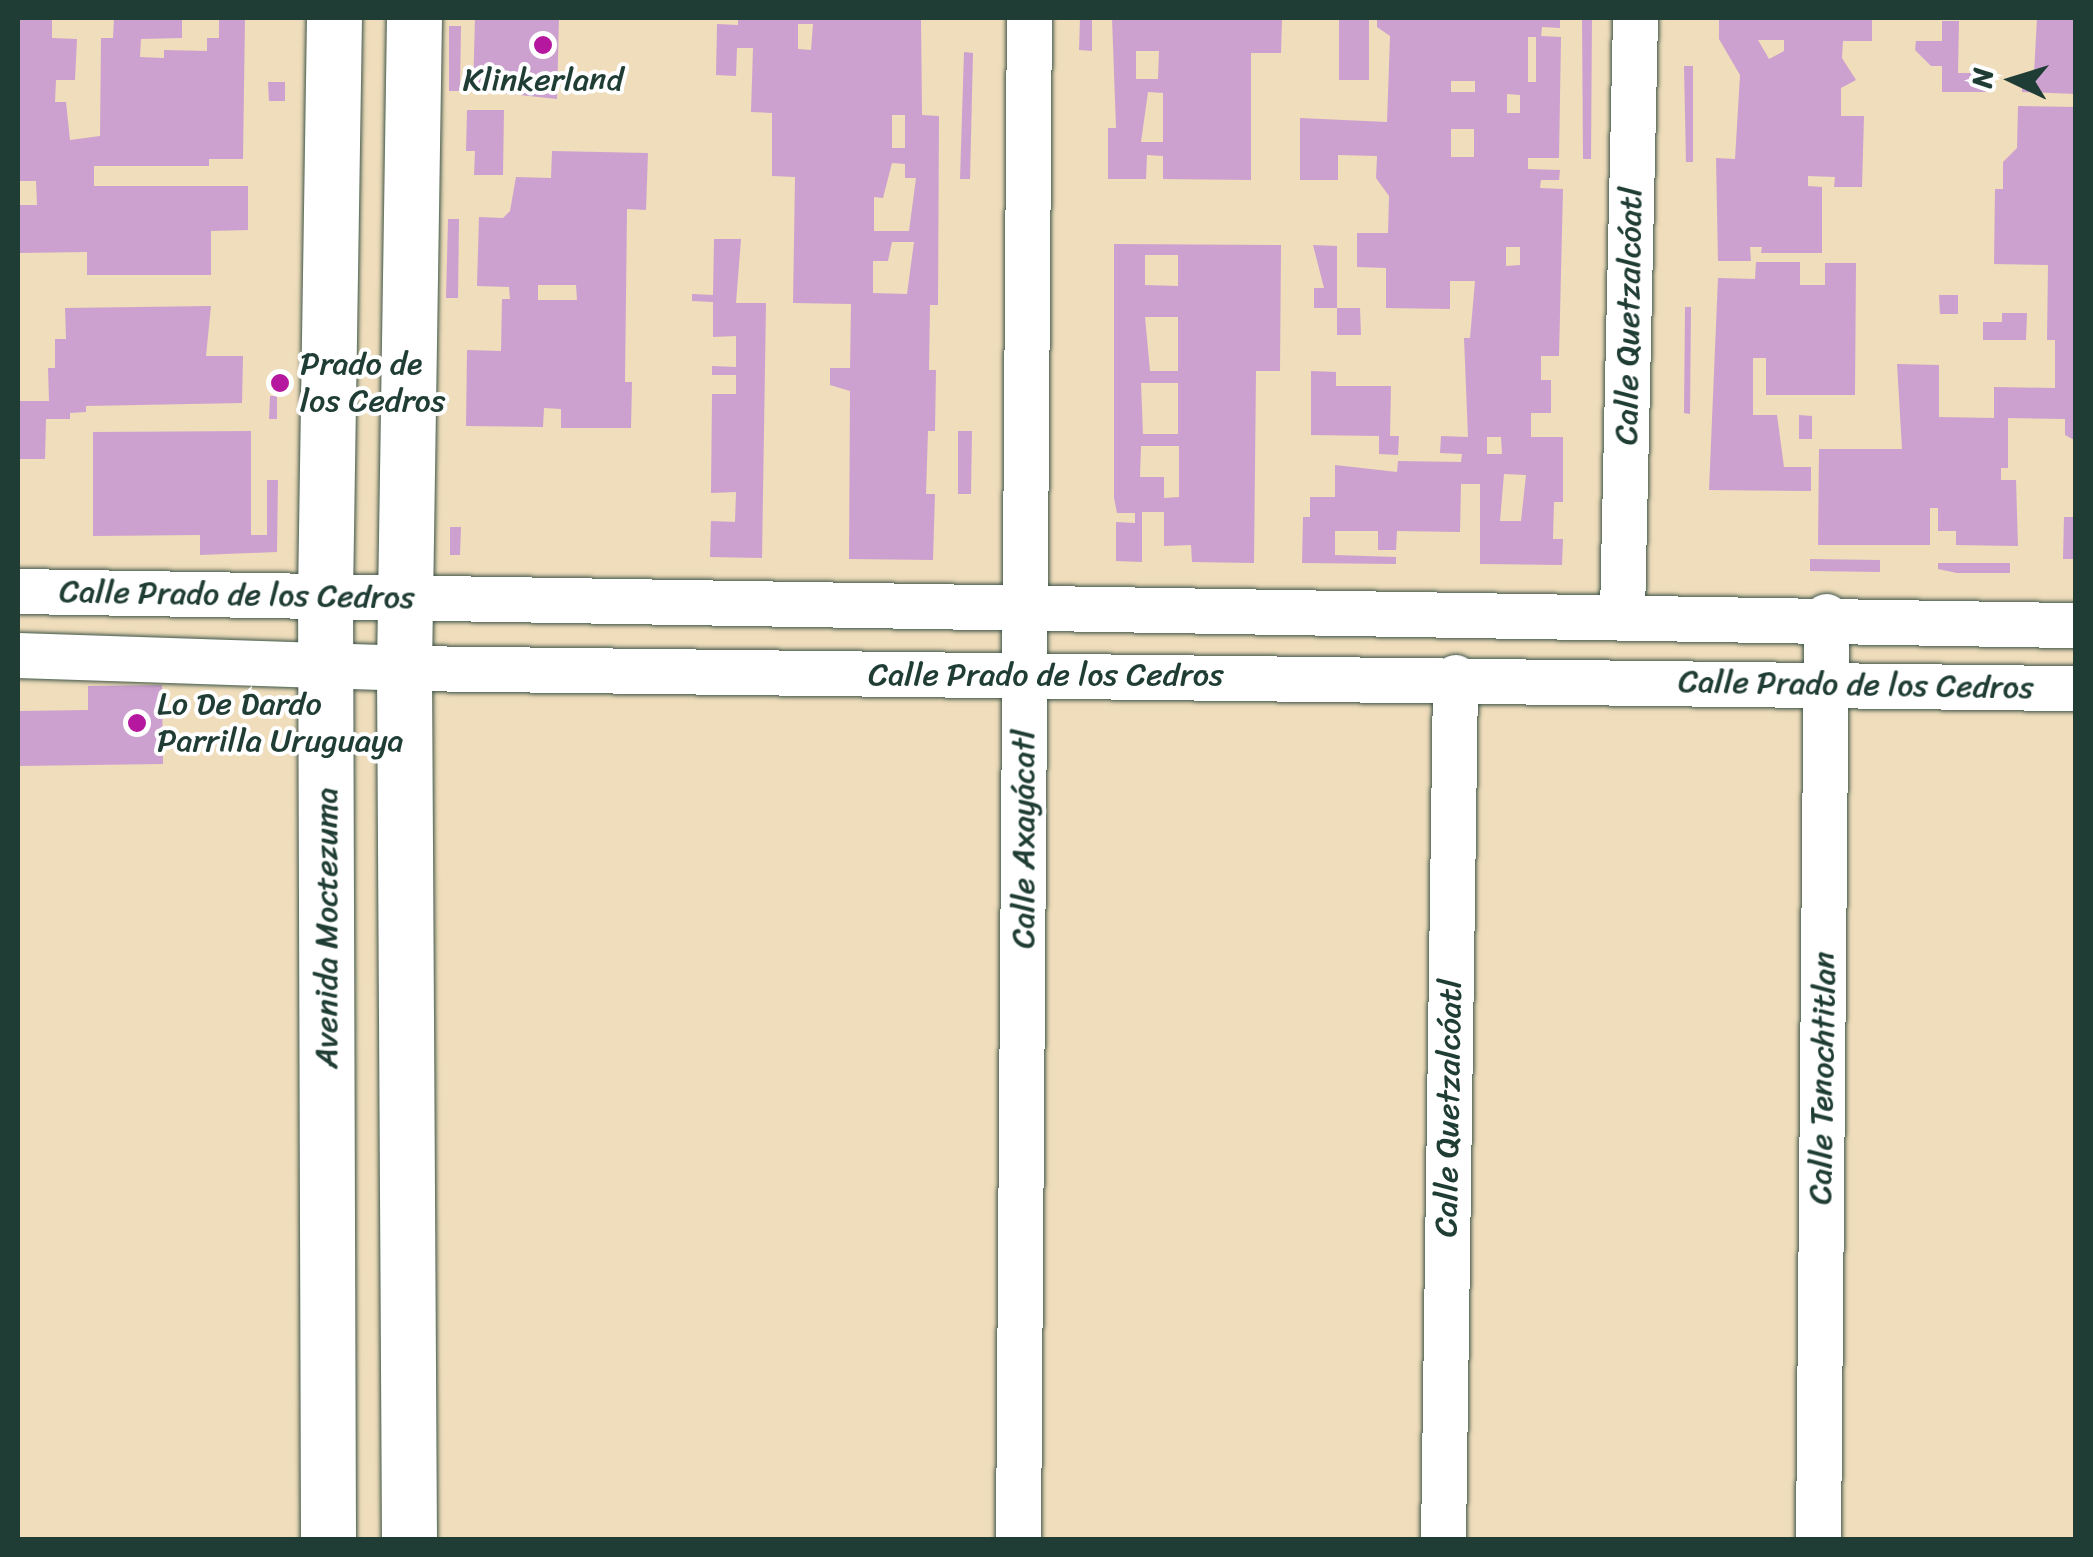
<!DOCTYPE html>
<meta charset="utf-8">
<style>
body{margin:0}
#map{position:relative;width:2093px;height:1557px;overflow:hidden;background:#efddbb;font-family:Sriracha,sans-serif}
div>[style]{position:absolute}
.building>*{inset:0;background:#cca1cf}
.roads{filter:drop-shadow(0 0 2px #3e5548) drop-shadow(0 0 2px #3e5548)}
.minor>*{height:45px;margin:-22.5px;padding:0 22.5px;transform-origin:22.5px;border-radius:22.5px;background:#fff}
.tertiary>*{height:55px;margin:-27.5px;padding:0 27.5px;transform-origin:27.5px;border-radius:27.5px;background:#fff}
.dots>*{width:28px;height:28px;translate:-50% -50%;box-sizing:border-box;border:5px solid #fff;border-radius:50%}
span{translate:-50% -50%;white-space:nowrap;text-align:center;line-height:1.15;-webkit-text-stroke:8px #fff;paint-order:stroke}
.poi-label{font-size:32px;color:#1f3d34}
.left{translate:0 -50%;text-align:left}
.street-label{font-size:32px;color:#1f3d34}
.frame{position:absolute;inset:0;border:20px solid #1f3d34;pointer-events:none}
.north{position:absolute;left:1963px;top:30px;width:100px;height:100px;-webkit-text-stroke:8px #fff;paint-order:stroke;rotate:274deg;font-size:28px;font-weight:700;line-height:40px;text-align:center;color:#1f3d34}
.north::after{content:'';display:block;margin:auto;width:35px;height:45px;background:#1f3d34;clip-path:polygon(50% 0,100% 100%,50% 72%,0 100%)}
</style>
<div id="map">
<div class="building">
<i style="clip-path:polygon(20px 18px,52px 18px,52px 38px,77px 39px,75px 80px,56px 80px,55px 102px,66px 102px,70px 140px,100px 136px,101px 38px,113px 38px,114px 18px,182px 18px,182px 38px,141px 39px,140px 57px,164px 58px,164px 50px,207px 51px,207px 38px,219px 38px,219px 18px,245px 18px,243px 159px,209px 159px,209px 166px,94px 166px,94px 186px,248px 186px,248px 230px,211px 231px,211px 275px,87px 275px,87px 252px,18px 253px,18px 205px,37px 205px,36px 181px,18px 181px)"></i>
<i style="clip-path:polygon(475px 18px,559px 18px,557px 99px,473px 90px)"></i>
<i style="clip-path:polygon(evenodd,738px 18px,921px 18px,922px 115px,939px 116px,938px 305px,930px 305px,929px 370px,936px 370px,935px 431px,928px 431px,926px 494px,935px 494px,933px 560px,849px 559px,850px 391px,830px 385px,830px 368px,850px 368px,851px 304px,793px 303px,795px 177px,772px 176px,772px 113px,751px 112px,753px 48px,737px 48px,736px 76px,716px 75px,717px 24px,738px 25px,738px 18px,798px 24px,813px 24px,811px 50px,798px 49px,798px 24px,738px 18px,892px 115px,905px 115px,905px 148px,892px 148px,892px 115px,738px 18px,892px 163px,905px 164px,905px 178px,916px 178px,909px 231px,874px 231px,874px 197px,883px 198px,892px 163px,738px 18px,892px 242px,914px 242px,907px 294px,873px 293px,873px 261px,888px 261px,892px 242px)"></i>
<i style="clip-path:polygon(1080px 18px,1092px 18px,1092px 51px,1079px 50px)"></i>
<i style="clip-path:polygon(evenodd,1112px 18px,1282px 18px,1281px 53px,1251px 53px,1251px 180px,1163px 179px,1163px 156px,1147px 155px,1146px 179px,1108px 179px,1108px 128px,1116px 128px,1112px 18px,1136px 51px,1159px 51px,1158px 79px,1136px 79px,1136px 51px,1112px 18px,1148px 92px,1163px 93px,1163px 142px,1141px 142px,1148px 92px)"></i>
<i style="clip-path:polygon(1339px 18px,1369px 18px,1369px 80px,1339px 80px)"></i>
<i style="clip-path:polygon(evenodd,1377px 18px,1560px 18px,1560px 28px,1542px 27px,1541px 36px,1561px 37px,1559px 158px,1528px 158px,1528px 169px,1560px 170px,1559px 180px,1541px 180px,1540px 188px,1563px 189px,1559px 356px,1541px 356px,1541px 380px,1551px 380px,1551px 413px,1531px 413px,1531px 437px,1563px 437px,1563px 502px,1554px 502px,1553px 539px,1563px 539px,1562px 565px,1480px 564px,1480px 484px,1461px 484px,1460px 532px,1397px 531px,1396px 550px,1378px 550px,1378px 531px,1335px 531px,1335px 555px,1396px 557px,1396px 564px,1302px 563px,1303px 517px,1310px 517px,1310px 497px,1335px 497px,1335px 465px,1397px 472px,1398px 461px,1461px 462px,1462px 454px,1440px 453px,1441px 436px,1468px 437px,1464px 338px,1470px 338px,1475px 281px,1450px 281px,1450px 309px,1386px 308px,1386px 268px,1357px 267px,1357px 233px,1388px 233px,1389px 196px,1376px 178px,1377px 156px,1338px 155px,1338px 180px,1300px 180px,1300px 118px,1387px 122px,1390px 36px,1377px 27px,1377px 18px,1528px 37px,1536px 37px,1536px 82px,1528px 82px,1528px 37px,1377px 18px,1451px 81px,1475px 81px,1475px 92px,1451px 92px,1451px 81px,1377px 18px,1507px 94px,1520px 95px,1520px 113px,1507px 113px,1507px 94px,1377px 18px,1451px 129px,1474px 129px,1474px 157px,1451px 157px,1451px 129px,1377px 18px,1506px 247px,1520px 247px,1520px 265px,1506px 266px,1506px 247px,1377px 18px,1487px 437px,1501px 437px,1502px 454px,1487px 454px,1487px 437px,1377px 18px,1504px 474px,1526px 475px,1521px 521px,1500px 521px,1504px 474px)"></i>
<i style="clip-path:polygon(1582px 18px,1592px 18px,1591px 159px,1583px 159px)"></i>
<i style="clip-path:polygon(evenodd,1719px 18px,1872px 18px,1872px 41px,1843px 41px,1842px 58px,1856px 80px,1841px 88px,1841px 116px,1864px 116px,1862px 187px,1834px 187px,1835px 177px,1808px 176px,1808px 186px,1822px 187px,1822px 253px,1761px 253px,1762px 247px,1750px 247px,1751px 261px,1718px 261px,1716px 158px,1735px 159px,1740px 75px,1719px 39px,1719px 18px,1758px 40px,1784px 40px,1784px 51px,1769px 59px,1758px 40px)"></i>
<i style="clip-path:polygon(2037px 18px,2076px 18px,2076px 94px,2022px 92px,2022px 74px,2034px 74px)"></i>
<i style="clip-path:polygon(1942px 21px,1959px 21px,1958px 73px,1987px 73px,1987px 92px,1942px 92px,1942px 66px,1931px 66px,1915px 50px,1916px 41px,1942px 41px)"></i>
<i style="clip-path:polygon(449px 26px,461px 26px,460px 91px,449px 91px)"></i>
<i style="clip-path:polygon(964px 52px,973px 53px,970px 179px,960px 179px)"></i>
<i style="clip-path:polygon(1684px 66px,1693px 66px,1693px 162px,1686px 162px)"></i>
<i style="clip-path:polygon(268px 82px,285px 82px,285px 101px,269px 101px)"></i>
<i style="clip-path:polygon(2018px 106px,2076px 107px,2076px 441px,2065px 435px,2065px 419px,2008px 418px,2008px 468px,2001px 468px,2001px 480px,2016px 480px,2018px 546px,1956px 545px,1956px 531px,1938px 531px,1938px 508px,1930px 508px,1930px 545px,1818px 545px,1819px 449px,1902px 449px,1897px 364px,1939px 365px,1939px 417px,1994px 418px,1994px 387px,2055px 388px,2055px 340px,2047px 340px,2048px 265px,1994px 264px,1995px 189px,2003px 189px,2003px 162px,2017px 148px)"></i>
<i style="clip-path:polygon(467px 110px,504px 110px,503px 175px,474px 175px,475px 151px,466px 151px)"></i>
<i style="clip-path:polygon(evenodd,552px 151px,648px 153px,646px 210px,627px 209px,625px 382px,632px 382px,631px 428px,561px 428px,561px 409px,544px 408px,543px 427px,466px 426px,467px 350px,501px 351px,502px 299px,510px 299px,509px 287px,477px 286px,479px 217px,503px 218px,510px 211px,516px 177px,551px 178px,552px 151px,538px 285px,576px 285px,577px 300px,538px 300px,538px 285px)"></i>
<i style="clip-path:polygon(448px 219px,459px 219px,458px 298px,446px 298px)"></i>
<i style="clip-path:polygon(714px 239px,741px 239px,736px 303px,766px 303px,762px 558px,710px 557px,711px 521px,735px 522px,736px 492px,711px 493px,712px 394px,736px 394px,736px 375px,712px 375px,712px 366px,736px 367px,736px 336px,713px 337px,713px 302px,692px 301px,692px 294px,713px 295px)"></i>
<i style="clip-path:polygon(evenodd,1114px 244px,1281px 245px,1280px 371px,1256px 371px,1254px 563px,1192px 562px,1191px 545px,1164px 546px,1164px 512px,1142px 512px,1142px 562px,1116px 561px,1116px 522px,1135px 523px,1135px 513px,1117px 513px,1114px 498px,1114px 244px,1145px 255px,1178px 255px,1178px 286px,1145px 285px,1145px 255px,1114px 244px,1145px 317px,1178px 317px,1178px 371px,1150px 371px,1145px 317px,1114px 244px,1141px 383px,1178px 383px,1178px 434px,1143px 434px,1141px 383px,1114px 244px,1141px 446px,1179px 446px,1179px 497px,1164px 498px,1164px 477px,1140px 477px,1141px 446px)"></i>
<i style="clip-path:polygon(1313px 245px,1337px 246px,1337px 308px,1360px 308px,1361px 335px,1337px 335px,1337px 308px,1314px 308px,1314px 288px,1324px 288px)"></i>
<i style="clip-path:polygon(1756px 262px,1800px 262px,1800px 285px,1825px 285px,1825px 263px,1856px 263px,1855px 395px,1766px 395px,1766px 358px,1753px 358px,1753px 415px,1777px 415px,1784px 467px,1811px 467px,1811px 491px,1709px 490px,1718px 278px,1755px 279px)"></i>
<i style="clip-path:polygon(1939px 295px,1958px 295px,1958px 314px,1940px 314px)"></i>
<i style="clip-path:polygon(211px 306px,206px 356px,243px 356px,242px 403px,86px 406px,86px 412px,70px 413px,70px 419px,46px 419px,45px 459px,18px 459px,18px 401px,49px 401px,48px 368px,55px 368px,55px 339px,66px 339px,65px 308px)"></i>
<i style="clip-path:polygon(1685px 307px,1691px 307px,1690px 414px,1684px 413px)"></i>
<i style="clip-path:polygon(2002px 313px,2027px 313px,2026px 340px,1983px 340px,1983px 322px,2002px 322px)"></i>
<i style="clip-path:polygon(1311px 371px,1336px 372px,1336px 386px,1391px 386px,1390px 436px,1399px 436px,1398px 455px,1379px 454px,1379px 436px,1311px 435px)"></i>
<i style="clip-path:polygon(270px 396px,277px 396px,277px 419px,269px 419px)"></i>
<i style="clip-path:polygon(1799px 415px,1812px 416px,1812px 439px,1799px 439px)"></i>
<i style="clip-path:polygon(251px 431px,251px 535px,267px 535px,267px 480px,278px 480px,277px 552px,200px 555px,200px 535px,93px 536px,93px 432px)"></i>
<i style="clip-path:polygon(958px 431px,972px 431px,971px 494px,958px 494px)"></i>
<i style="clip-path:polygon(2064px 517px,2076px 517px,2076px 559px,2063px 559px)"></i>
<i style="clip-path:polygon(450px 527px,461px 527px,460px 555px,450px 555px)"></i>
<i style="clip-path:polygon(1810px 559px,1880px 560px,1880px 572px,1810px 571px)"></i>
<i style="clip-path:polygon(1938px 563px,2010px 563px,2010px 573px,1957px 573px,1938px 569px)"></i>
<i style="clip-path:polygon(162px 685px,163px 764px,18px 766px,18px 711px,88px 710px,88px 686px)"></i>
</div>
<div class="roads">
<div class="minor">
<i style="left:18px;top:591px;width:2058px;rotate:0.95deg"></i>
<i style="left:1622px;top:614px;width:596px;rotate:-88.75deg"></i>
<i style="left:18px;top:655px;width:386px;rotate:1.9deg"></i>
<i style="left:404px;top:668px;width:1672px;rotate:0.69deg"></i>
<i style="left:1018px;top:1540px;width:1522px;rotate:-89.59deg"></i>
<i style="left:1443px;top:1540px;width:863px;rotate:-89.2deg"></i>
<i style="left:1818px;top:1540px;width:924px;rotate:-89.5deg"></i>
</div>
<div class="tertiary">
<i style="left:328px;top:1540px;width:944px;rotate:-90.18deg"></i>
<i style="left:325px;top:596px;width:578px;rotate:-89.11deg"></i>
<i style="left:409px;top:1540px;width:872px;rotate:-90.33deg"></i>
<i style="left:404px;top:668px;width:650px;rotate:-89.12deg"></i>
</div>
</div>
<div class="dots">
<i style="left:543px;top:45px;background:#b5179e"></i>
<i style="left:280px;top:383px;background:#b5179e"></i>
<i style="left:137px;top:723px;background:#b5179e"></i>
</div>
<div class="poi-label">
<span style="left:543px;top:80px">Klinkerland</span>
<span class="left" style="left:300px;top:383px">Prado de<br>los Cedros</span>
<span class="left" style="left:157px;top:723px">Lo De Dardo<br>Parrilla Uruguaya</span>
</div>
<div class="street-label">
<span style="left:1629px;top:316px;rotate:-89deg">Calle Quetzalcóatl</span>
<span style="left:237px;top:595px;rotate:1deg">Calle Prado de los Cedros</span>
<span style="left:1046px;top:675px">Calle Prado de los Cedros</span>
<span style="left:1856px;top:685px;rotate:1deg">Calle Prado de los Cedros</span>
<span style="left:1024px;top:839px;rotate:-90deg">Calle Axayácatl</span>
<span style="left:327px;top:928px;rotate:-90deg">Avenida Moctezuma</span>
<span style="left:1823px;top:1078px;rotate:-89deg">Calle Tenochtitlan</span>
<span style="left:1449px;top:1108px;rotate:-89deg">Calle Quetzalcóatl</span>
</div>
<div class="frame"></div>
<div class="north">N</div>
</div>
